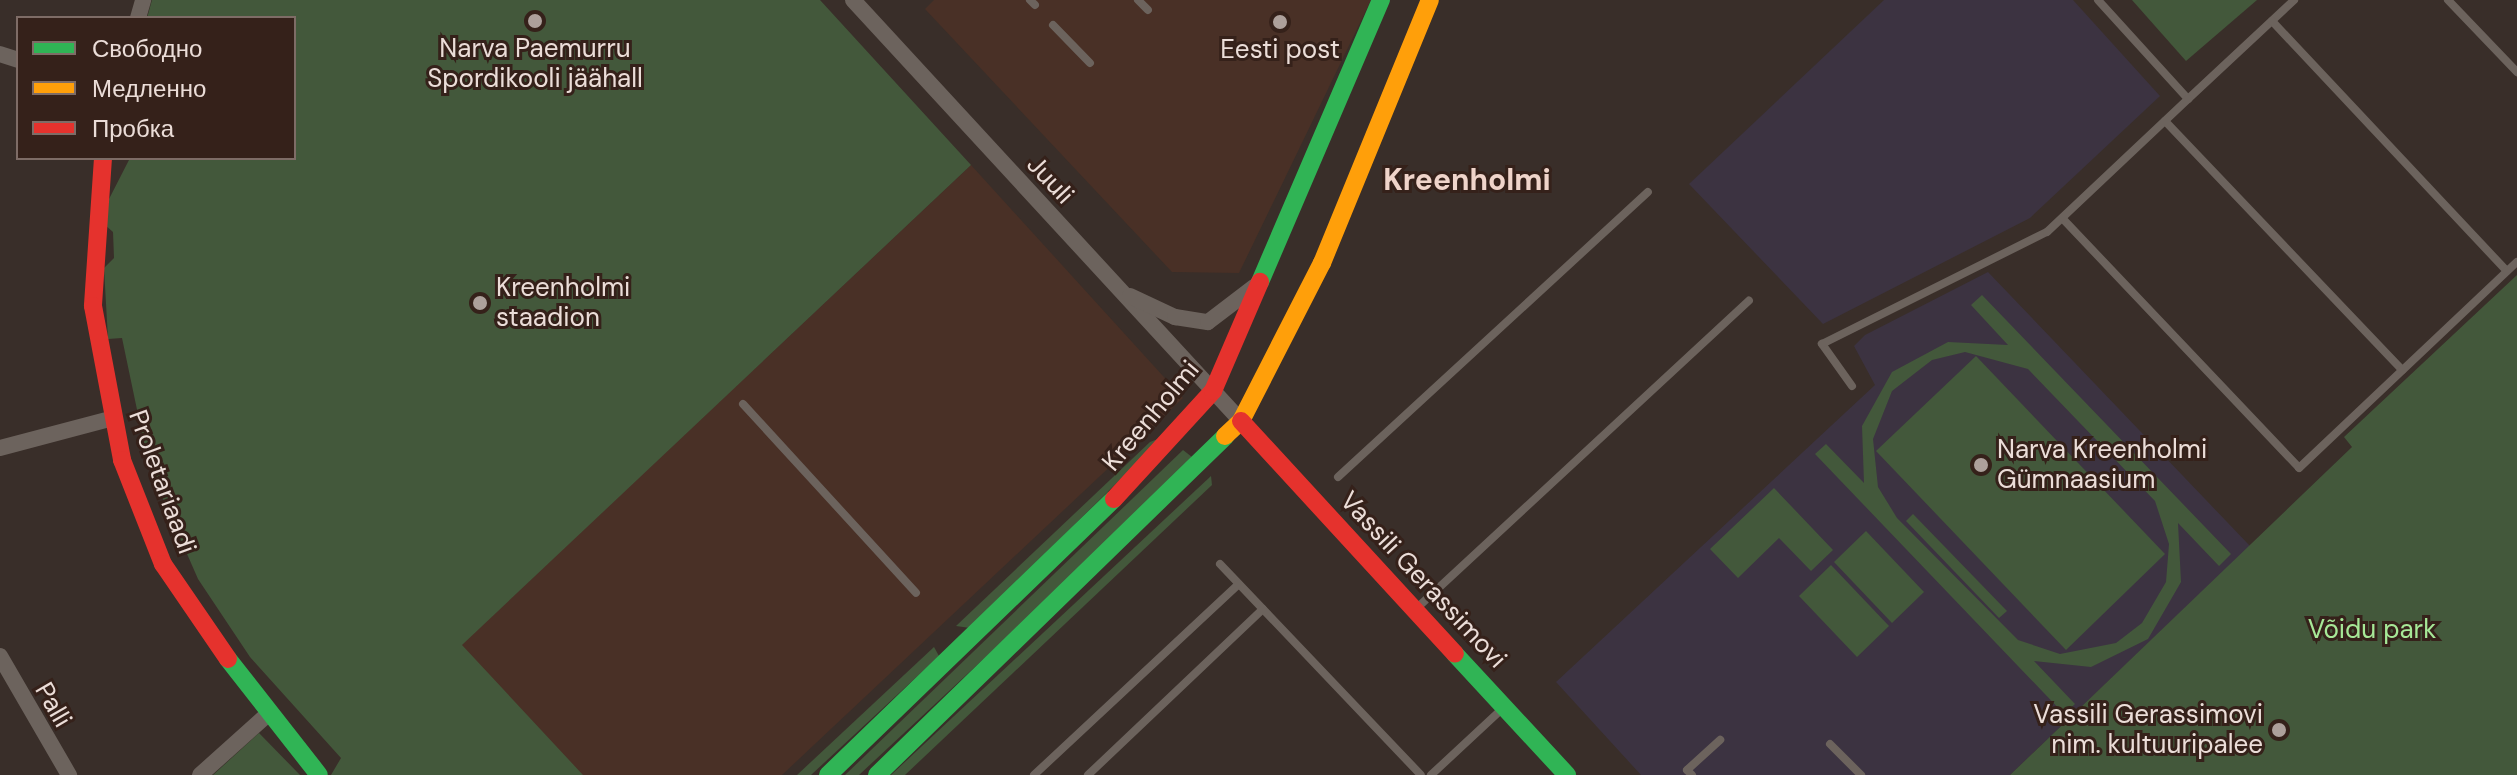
<!DOCTYPE html>
<meta charset="utf-8">
<style>
body{margin:0}
#map{position:relative;width:2517px;height:775px;overflow:hidden;background:#392e29;font-family:"DM Sans",sans-serif}
div>[style]{position:absolute}
.built>*{inset:0;background:#493026}
.education>*{inset:0;background:#3c3341}
.green>*{inset:0;background:#43583b}
.lane>*{height:8px;margin:-4px;padding:0 4px;transform-origin:4px;border-radius:4px;background:#6c635d}
.street>*{height:16px;margin:-8px;padding:0 8px;transform-origin:8px;border-radius:8px;background:#6c635d}
.fast>*{height:18px;margin:-9px;padding:0 9px;transform-origin:9px;border-radius:9px;background:#30b455}
.slow>*{height:18px;margin:-9px;padding:0 9px;transform-origin:9px;border-radius:9px;background:#ff9f0a}
.jam>*{height:18px;margin:-9px;padding:0 9px;transform-origin:9px;border-radius:9px;background:#e5322d}
.dots>*{width:22px;height:22px;translate:-50% -50%;box-sizing:border-box;border:4px solid #35211a;border-radius:50%}
span{translate:-50% -50%;white-space:nowrap;text-align:center;line-height:1.15;-webkit-text-stroke:6px #35211a;paint-order:stroke}
.poi-label{font-size:26px;color:#ebddd8}
.left{translate:0 -50%;text-align:left}
.right{translate:-100% -50%;text-align:right}
.street-label{font-size:26px;color:#ebddd8}
.park-label{font-size:26px;color:#a6e897}
.quarter-label{font-size:30px;color:#efd4ca;font-weight:700}
.legend{position:absolute;left:16px;top:16px;width:280px;height:144px;box-sizing:border-box;background:#35211a;border:2px solid #7e6c66;margin:0;padding:10px 14px;list-style:none;font-size:24px;color:#ebddd8}
.legend li{display:flex;align-items:center;gap:16px;height:40px}
.legend b{width:40px;border:2px solid #7e6c66}
</style>
<div id="map">
<div class="built">
<i style="clip-path:polygon(934px 0,1371px 0,1239px 273px,1172px 272px,925px 9px)"></i>
<i style="clip-path:polygon(971px 165px,1183px 398px,782px 775px,356px 775px,341px 758px)"></i>
</div>
<div class="education">
<i style="clip-path:polygon(1884px 0,2073px 0,2160px 96px,2030px 218px,1823px 324px,1689px 184px)"></i>
<i style="clip-path:polygon(1988px 272px,2250px 546px,2010px 775px,1641px 775px,1556px 682px,1875px 385px,1854px 346px,1865px 335px)"></i>
</div>
<div class="green">
<i style="clip-path:polygon(152px 0,820px 0,971px 165px,462px 645px,583px 775px,331px 775px,341px 758px,250px 657px,198px 579px,149px 467px,122px 338px,108px 339px,104px 268px,114px 258px,113px 232px,105px 225px,109px 199px,130px 158px,294px 158px,294px 18px,147px 18px)"></i>
<i style="clip-path:polygon(2132px 0,2257px 0,2186px 61px)"></i>
<i style="clip-path:polygon(2517px 275px,2517px 775px,2010px 775px,2352px 447px,2344px 437px)"></i>
<i style="clip-path:polygon(evenodd,1982px 295px,2231px 554px,2219px 566px,2178px 523px,2181px 582px,2148px 639px,2091px 667px,2034px 661px,2075px 704px,2064px 714px,1815px 454px,1826px 444px,1864px 483px,1862px 426px,1892px 372px,1948px 342px,2008px 345px,1971px 305px,1982px 295px,1965px 352px,2028px 369px,2155px 501px,2169px 544px,2166px 582px,2142px 623px,2116px 643px,2060px 654px,2018px 640px,1897px 518px,1878px 487px,1873px 439px,1892px 391px,1932px 360px,1965px 352px)"></i>
<i style="clip-path:polygon(1976px 356px,2165px 554px,2066px 650px,1876px 451px)"></i>
<i style="clip-path:polygon(1163px 437px,970px 628px,956px 626px,1150px 442px)"></i>
<i style="clip-path:polygon(1183px 450px,1192px 457px,1168px 487px,859px 775px,845px 775px)"></i>
<i style="clip-path:polygon(1211px 476px,1212px 485px,905px 775px,891px 775px)"></i>
<i style="clip-path:polygon(1774px 488px,1833px 550px,1811px 571px,1779px 538px,1738px 578px,1710px 549px)"></i>
<i style="clip-path:polygon(1913px 514px,2007px 611px,1999px 618px,1906px 521px)"></i>
<i style="clip-path:polygon(1866px 531px,1924px 592px,1892px 623px,1834px 562px)"></i>
<i style="clip-path:polygon(1831px 565px,1889px 626px,1857px 657px,1799px 596px)"></i>
<i style="clip-path:polygon(934px 647px,939px 656px,811px 775px,797px 775px)"></i>
<i style="clip-path:polygon(259px 733px,300px 775px,213px 775px)"></i>
</div>
<div class="lane">
<i style="left:1030px;top:0;width:7px;rotate:45deg"></i>
<i style="left:1138px;top:0;width:14px;rotate:45deg"></i>
<i style="left:2098px;top:0;width:134px;rotate:47.7deg"></i>
<i style="left:2188px;top:99px;width:145px;rotate:-43deg"></i>
<i style="left:2448px;top:0;width:100px;rotate:46.2deg"></i>
<i style="left:2272px;top:21px;width:343px;rotate:46.8deg"></i>
<i style="left:1053px;top:25px;width:53px;rotate:45.8deg"></i>
<i style="left:2165px;top:121px;width:344px;rotate:46.4deg"></i>
<i style="left:2063px;top:219px;width:343px;rotate:46.5deg"></i>
<i style="left:2299px;top:468px;width:300px;rotate:-43.4deg"></i>
<i style="left:1852px;top:386px;width:52px;rotate:-125.5deg"></i>
<i style="left:1822px;top:344px;width:251px;rotate:-26.5deg"></i>
<i style="left:2047px;top:232px;width:194px;rotate:-43.3deg"></i>
<i style="left:743px;top:404px;width:256px;rotate:47.5deg"></i>
<i style="left:1338px;top:477px;width:421px;rotate:-42.6deg"></i>
<i style="left:1220px;top:564px;width:291px;rotate:46.4deg"></i>
<i style="left:1418px;top:607px;width:451px;rotate:-42.8deg"></i>
<i style="left:1830px;top:744px;width:44px;rotate:45deg"></i>
<i style="left:1034px;top:775px;width:280px;rotate:-43deg"></i>
<i style="left:1088px;top:775px;width:241px;rotate:-43.5deg"></i>
<i style="left:1431px;top:775px;width:96px;rotate:-42.9deg"></i>
<i style="left:1692px;top:775px;width:7px;rotate:-135deg"></i>
<i style="left:1687px;top:770px;width:45px;rotate:-42.3deg"></i>
</div>
<div class="street">
<i style="left:853px;top:0;width:573px;rotate:47.34deg"></i>
<i style="left:138px;top:18px;width:19px;rotate:-74deg"></i>
<i style="left:0;top:54px;width:19px;rotate:18deg"></i>
<i style="left:1130px;top:296px;width:50px;rotate:25deg"></i>
<i style="left:1175px;top:317px;width:33px;rotate:9deg"></i>
<i style="left:1208px;top:322px;width:58px;rotate:-37.3deg"></i>
<i style="left:0;top:448px;width:114px;rotate:-14.8deg"></i>
<i style="left:0;top:656px;width:138px;rotate:59.9deg"></i>
<i style="left:200px;top:775px;width:91px;rotate:-41.9deg"></i>
</div>
<div class="fast">
<i style="left:1260px;top:282px;width:307px;rotate:-66.8deg"></i>
<i style="left:1455px;top:654px;width:165px;rotate:47.2deg"></i>
<i style="left:228px;top:659px;width:147px;rotate:51.9deg"></i>
<i style="left:828px;top:775px;width:397px;rotate:-44deg"></i>
<i style="left:877px;top:775px;width:486px;rotate:-44.2deg"></i>
</div>
<div class="slow">
<i style="left:1225px;top:436px;width:22px;rotate:-43deg"></i>
<i style="left:1241px;top:421px;width:178px;rotate:-62.9deg"></i>
<i style="left:1322px;top:263px;width:284px;rotate:-67.7deg"></i>
</div>
<div class="jam">
<i style="left:103px;top:158px;width:148px;rotate:93.9deg"></i>
<i style="left:93px;top:306px;width:157px;rotate:79.3deg"></i>
<i style="left:122px;top:460px;width:112px;rotate:68.5deg"></i>
<i style="left:163px;top:564px;width:115px;rotate:55.6deg"></i>
<i style="left:1241px;top:421px;width:316px;rotate:47.4deg"></i>
<i style="left:1114px;top:499px;width:147px;rotate:-47.5deg"></i>
<i style="left:1213px;top:391px;width:119px;rotate:-66.7deg"></i>
</div>
<div class="dots">
<i style="left:535px;top:21px;background:#ada09b"></i>
<i style="left:1280px;top:22px;background:#ada09b"></i>
<i style="left:480px;top:303px;background:#ada09b"></i>
<i style="left:1981px;top:465px;background:#ada09b"></i>
<i style="left:2279px;top:730px;background:#ada09b"></i>
</div>
<div class="poi-label">
<span style="left:535px;top:64px">Narva Paemurru<br>Spordikooli jäähall</span>
<span style="left:1280px;top:50px">Eesti post</span>
<span class="left" style="left:496px;top:303px">Kreenholmi<br>staadion</span>
<span class="left" style="left:1997px;top:465px">Narva Kreenholmi<br>Gümnaasium</span>
<span class="right" style="left:2263px;top:730px">Vassili Gerassimovi<br>nim. kultuuripalee</span>
</div>
<div class="street-label">
<span style="left:1050px;top:180px;rotate:47deg">Juuli</span>
<span style="left:1151px;top:416px;rotate:-50deg">Kreenholmi</span>
<span style="left:162px;top:482px;rotate:70deg">Proletariaadi</span>
<span style="left:1423px;top:580px;rotate:47deg">Vassili Gerassimovi</span>
<span style="left:53px;top:705px;rotate:60deg">Palli</span>
</div>
<div class="park-label">
<span style="left:2372px;top:630px">Võidu park</span>
</div>
<div class="quarter-label">
<span style="left:1467px;top:180px">Kreenholmi</span>
</div>
<ul class="legend">
<li><b style="height:10px;background:#30b455"></b>Свободно</li>
<li><b style="height:10px;background:#ff9f0a"></b>Медленно</li>
<li><b style="height:10px;background:#e5322d"></b>Пробка</li>
</ul>
</div>
